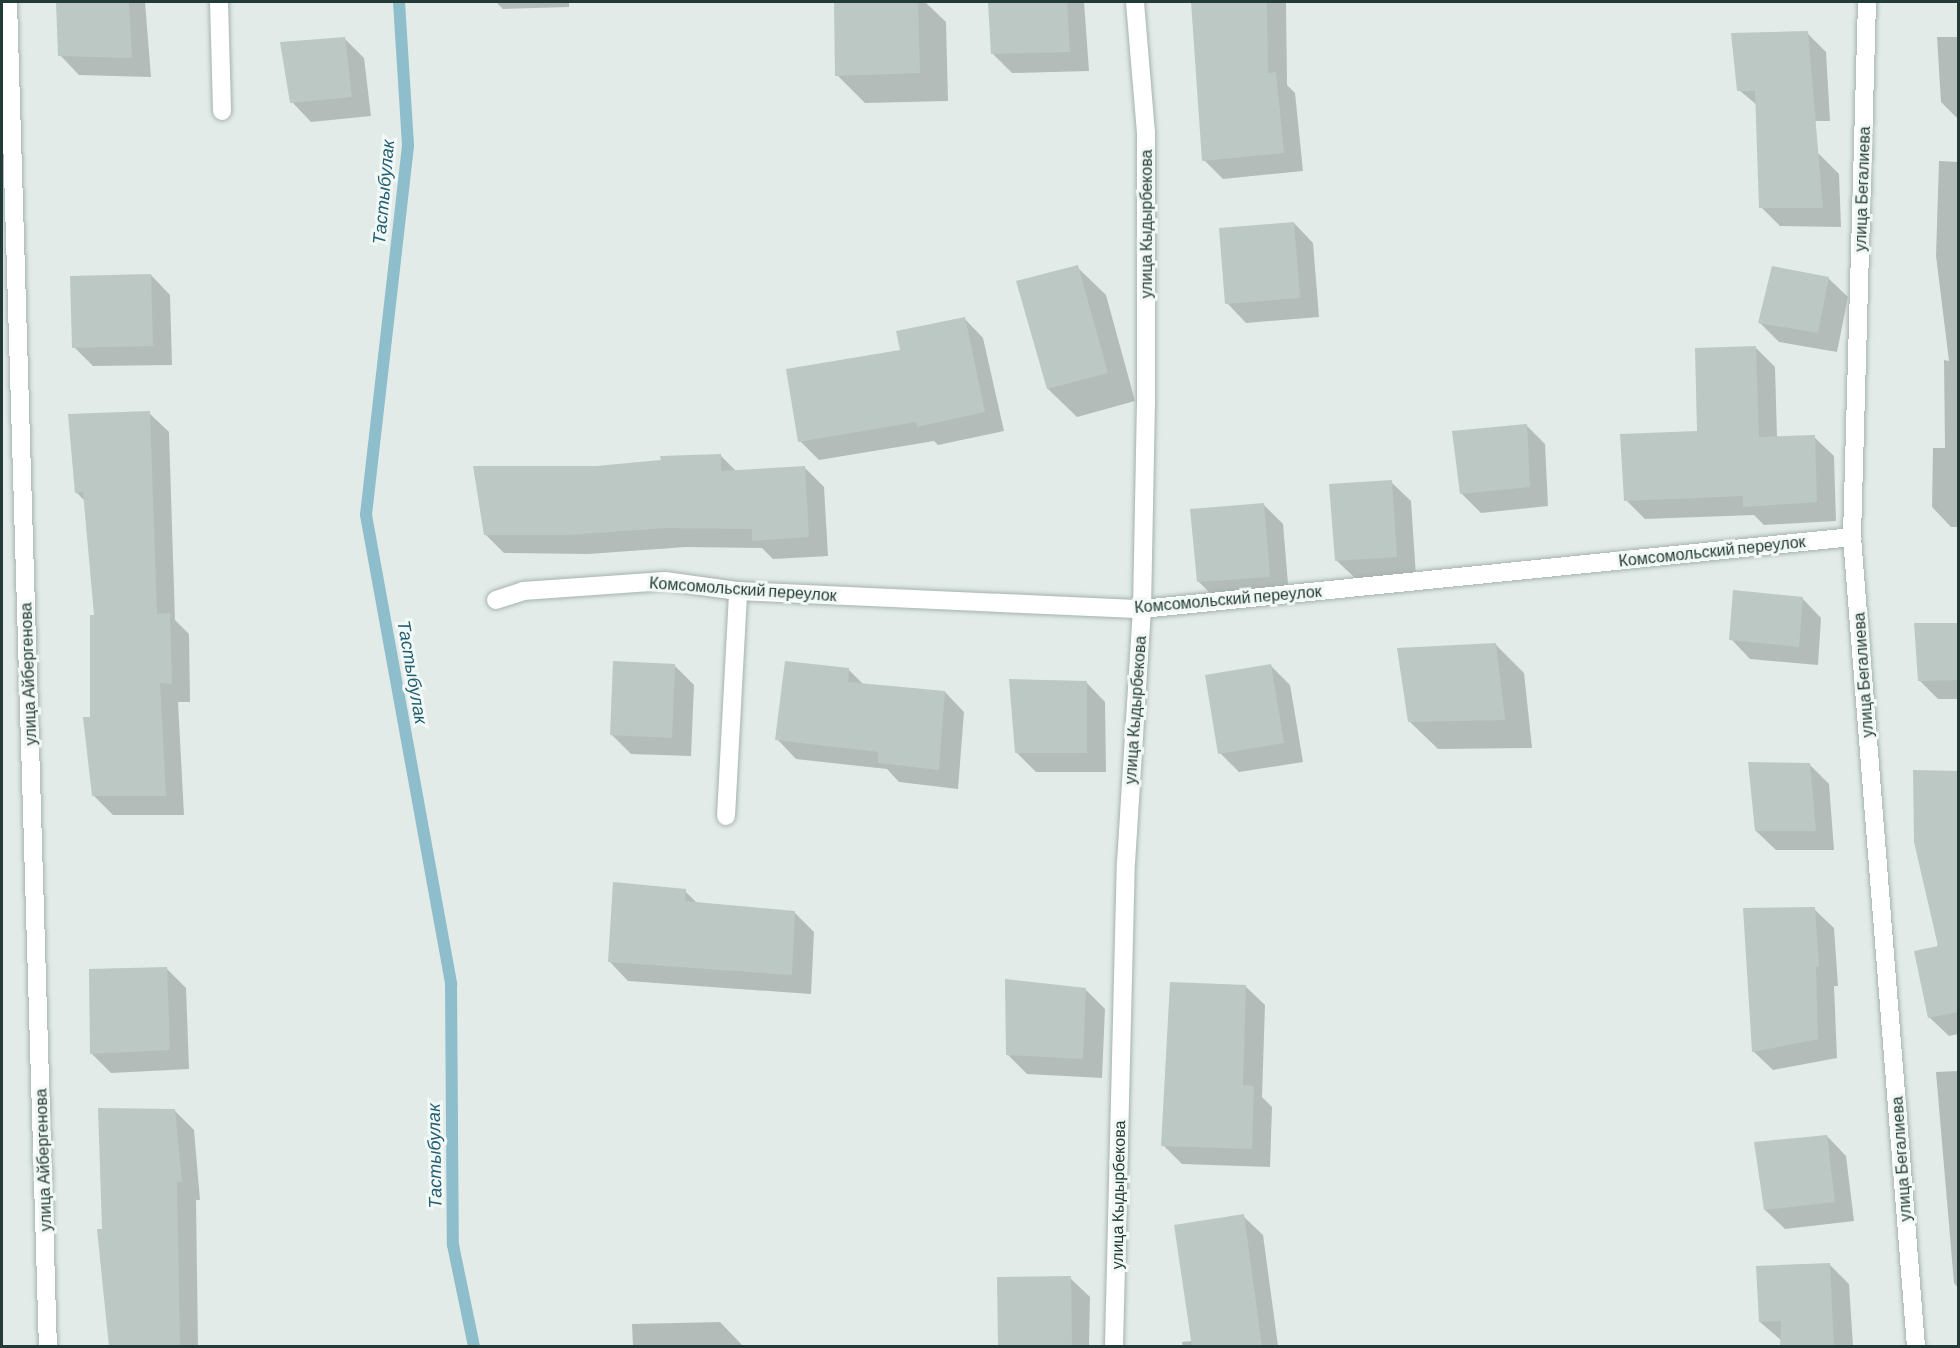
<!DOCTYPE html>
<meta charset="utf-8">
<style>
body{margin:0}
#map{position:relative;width:1960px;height:1348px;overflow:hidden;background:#e2ebe8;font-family:Barlow,sans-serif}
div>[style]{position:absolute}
.shadow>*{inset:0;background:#0003}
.stream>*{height:12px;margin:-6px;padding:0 6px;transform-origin:6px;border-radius:6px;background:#8ebdcc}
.building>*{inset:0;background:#bbc8c4}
.roads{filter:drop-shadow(0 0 2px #a5b3af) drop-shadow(0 0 2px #a5b3af)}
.street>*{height:18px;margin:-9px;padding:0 9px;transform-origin:9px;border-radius:9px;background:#fff}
span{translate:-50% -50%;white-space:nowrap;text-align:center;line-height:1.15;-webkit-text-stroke:6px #f2f8f5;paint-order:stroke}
.street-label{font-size:16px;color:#233b36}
.water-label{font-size:18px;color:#225e72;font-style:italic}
.frame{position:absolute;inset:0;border:3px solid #233b36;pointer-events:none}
</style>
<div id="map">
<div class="shadow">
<i style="clip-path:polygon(58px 2px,145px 2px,151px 77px,79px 75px,60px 55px)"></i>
<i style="clip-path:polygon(496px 2px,569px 2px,569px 7px,503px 9px)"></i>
<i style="clip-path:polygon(835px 2px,925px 2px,946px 22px,948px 101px,865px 103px,837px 75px)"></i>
<i style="clip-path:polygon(989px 2px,1084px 2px,1089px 71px,1012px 73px,992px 53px)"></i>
<i style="clip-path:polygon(1192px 2px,1286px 2px,1287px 85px,1295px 93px,1303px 171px,1223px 179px,1204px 160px)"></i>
<i style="clip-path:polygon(1807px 33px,1826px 52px,1830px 121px,1776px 121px,1739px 90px)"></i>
<i style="clip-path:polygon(1937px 37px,1958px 37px,1958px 119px,1941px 102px)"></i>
<i style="clip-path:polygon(345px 39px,364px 58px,371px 116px,311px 122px,292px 102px)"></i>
<i style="clip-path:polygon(1759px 151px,1819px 154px,1839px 174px,1841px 227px,1780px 226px,1761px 207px)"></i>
<i style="clip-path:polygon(1939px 161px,1958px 162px,1958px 527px,1951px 527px,1932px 507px,1933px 448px,1945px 448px,1944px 360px,1949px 361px,1936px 256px)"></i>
<i style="clip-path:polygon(1294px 223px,1313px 243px,1319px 317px,1246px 323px,1227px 303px)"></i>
<i style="clip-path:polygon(1077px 267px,1106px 295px,1135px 401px,1077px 417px,1048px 389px)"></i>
<i style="clip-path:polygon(151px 275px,170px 295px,172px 365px,93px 366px,74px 347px)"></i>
<i style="clip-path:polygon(1828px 278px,1848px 297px,1837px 352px,1779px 342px,1759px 322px)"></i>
<i style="clip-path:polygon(964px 318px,983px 338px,1004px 431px,938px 445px,934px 441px,819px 460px,800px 441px,902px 351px)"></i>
<i style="clip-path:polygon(1756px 348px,1775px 367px,1777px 438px,1814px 437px,1834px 456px,1836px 521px,1764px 525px,1754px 515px,1645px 519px,1626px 500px,1698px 432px)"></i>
<i style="clip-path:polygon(149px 413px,169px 432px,175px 620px,189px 634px,190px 702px,178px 702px,184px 815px,113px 815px,93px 795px,96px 616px,86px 502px,76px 492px)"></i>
<i style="clip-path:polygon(1526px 425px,1545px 444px,1548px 506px,1481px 513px,1462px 494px)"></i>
<i style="clip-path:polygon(720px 455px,736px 471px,805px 468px,824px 487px,828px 556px,773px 559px,762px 548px,686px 547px,588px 554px,504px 553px,485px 534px)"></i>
<i style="clip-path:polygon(1391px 482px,1411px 501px,1416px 576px,1356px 579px,1336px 560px)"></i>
<i style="clip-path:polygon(1264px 505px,1283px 524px,1289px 596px,1217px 600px,1198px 581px)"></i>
<i style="clip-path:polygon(1802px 598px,1821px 618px,1818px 665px,1750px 659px,1731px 639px)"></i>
<i style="clip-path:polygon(1958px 625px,1958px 699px,1938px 699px,1919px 680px)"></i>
<i style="clip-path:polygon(1495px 644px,1524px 673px,1532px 748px,1438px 749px,1409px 721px)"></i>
<i style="clip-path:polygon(675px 666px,694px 685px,691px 756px,631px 754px,611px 734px)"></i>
<i style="clip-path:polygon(1271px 666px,1290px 685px,1303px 762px,1239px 772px,1220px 753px)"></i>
<i style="clip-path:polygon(848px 669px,864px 685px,945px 692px,964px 712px,958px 789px,899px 782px,887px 769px,796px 759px,777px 739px)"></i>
<i style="clip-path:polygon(1086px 682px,1105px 702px,1106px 772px,1036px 772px,1017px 753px)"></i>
<i style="clip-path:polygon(1809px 764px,1829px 784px,1834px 850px,1776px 850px,1756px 831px)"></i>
<i style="clip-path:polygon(1958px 772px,1958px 1034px,1949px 1036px,1929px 1017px)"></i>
<i style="clip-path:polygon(685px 891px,697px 903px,795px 913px,814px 932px,811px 994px,628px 981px,609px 961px)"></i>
<i style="clip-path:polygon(1814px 909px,1834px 928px,1838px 986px,1834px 986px,1837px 1058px,1773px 1070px,1753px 1051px)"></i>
<i style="clip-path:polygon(167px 969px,186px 988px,189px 1069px,111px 1073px,92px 1054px)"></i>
<i style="clip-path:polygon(1245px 986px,1265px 1005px,1262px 1097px,1272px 1107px,1270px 1167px,1182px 1164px,1163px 1145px)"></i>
<i style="clip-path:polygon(1086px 990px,1105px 1009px,1102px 1078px,1027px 1074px,1008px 1055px)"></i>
<i style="clip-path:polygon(1958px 1071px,1958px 1288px,1954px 1283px,1936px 1072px)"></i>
<i style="clip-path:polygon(175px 1111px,194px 1130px,200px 1200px,196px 1200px,198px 1346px,110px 1346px,104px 1230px)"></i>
<i style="clip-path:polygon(1827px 1136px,1846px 1156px,1854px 1221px,1785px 1229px,1765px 1210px)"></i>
<i style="clip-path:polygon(1243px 1216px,1263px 1235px,1278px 1346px,1183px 1346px,1182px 1342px,1193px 1341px)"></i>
<i style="clip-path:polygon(1830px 1265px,1849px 1284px,1853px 1346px,1781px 1346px,1782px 1341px,1760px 1322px)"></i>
<i style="clip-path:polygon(1070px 1278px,1090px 1297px,1089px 1346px,1000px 1346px)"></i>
<i style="clip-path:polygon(720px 1322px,743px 1346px,633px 1346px,632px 1324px)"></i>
</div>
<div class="stream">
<i style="left:399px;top:2px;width:144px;rotate:86.4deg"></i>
<i style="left:408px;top:146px;width:371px;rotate:96.5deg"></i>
<i style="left:366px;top:515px;width:477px;rotate:79.7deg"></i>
<i style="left:451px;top:984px;width:261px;rotate:89.6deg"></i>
<i style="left:453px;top:1245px;width:103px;rotate:78.3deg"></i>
</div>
<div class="building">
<i style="clip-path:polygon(56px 2px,129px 2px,132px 58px,58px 56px)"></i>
<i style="clip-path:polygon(834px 2px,918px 2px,920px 73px,835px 76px)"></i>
<i style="clip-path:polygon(988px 2px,1067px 2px,1070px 52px,991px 54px)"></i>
<i style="clip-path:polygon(1191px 2px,1267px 2px,1268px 73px,1276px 72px,1284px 153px,1202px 161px)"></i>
<i style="clip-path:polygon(1808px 31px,1823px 208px,1759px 208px,1755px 91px,1737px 91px,1731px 33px)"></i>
<i style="clip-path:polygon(345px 37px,352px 97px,290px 103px,280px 42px)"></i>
<i style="clip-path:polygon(1294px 222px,1300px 298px,1225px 304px,1219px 228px)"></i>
<i style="clip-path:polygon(1078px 265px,1108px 373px,1047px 389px,1016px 281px)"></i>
<i style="clip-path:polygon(1772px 266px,1829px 277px,1818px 333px,1758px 323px)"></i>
<i style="clip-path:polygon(151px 274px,153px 346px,72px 348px,70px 276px)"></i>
<i style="clip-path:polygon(965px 317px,985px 412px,917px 427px,916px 422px,798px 442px,786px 369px,900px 350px,896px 331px)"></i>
<i style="clip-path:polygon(1756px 346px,1759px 437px,1815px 435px,1817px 502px,1743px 507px,1743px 496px,1624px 501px,1620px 434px,1697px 431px,1695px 348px)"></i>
<i style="clip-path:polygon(150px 411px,157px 614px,170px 613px,172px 684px,160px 683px,166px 796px,92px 796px,83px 717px,90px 717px,90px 615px,94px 615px,83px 492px,75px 493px,68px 414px)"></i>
<i style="clip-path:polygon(1527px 424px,1530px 487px,1460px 494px,1452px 431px)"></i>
<i style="clip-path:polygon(721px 454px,721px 471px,805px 466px,809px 537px,752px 541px,752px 529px,666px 528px,568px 535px,484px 535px,473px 466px,596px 466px,661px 460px,660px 456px)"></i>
<i style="clip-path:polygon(1392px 480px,1397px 557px,1335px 561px,1329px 484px)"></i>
<i style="clip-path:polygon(1264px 503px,1270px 577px,1197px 582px,1190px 509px)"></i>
<i style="clip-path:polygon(1733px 590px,1803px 597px,1799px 647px,1729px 640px)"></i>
<i style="clip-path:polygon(1914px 623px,1959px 623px,1959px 680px,1918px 681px)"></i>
<i style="clip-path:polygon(1496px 643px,1505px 720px,1408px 722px,1397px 648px)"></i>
<i style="clip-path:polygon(613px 661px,675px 664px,672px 738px,610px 735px)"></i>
<i style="clip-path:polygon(785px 661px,849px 668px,848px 682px,945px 691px,939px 770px,878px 763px,878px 752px,775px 740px)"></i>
<i style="clip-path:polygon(1271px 664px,1284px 743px,1218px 754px,1205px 675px)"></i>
<i style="clip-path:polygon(1009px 679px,1087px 681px,1087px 753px,1015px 753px)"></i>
<i style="clip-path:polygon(1748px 762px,1810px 763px,1816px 831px,1755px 831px)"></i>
<i style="clip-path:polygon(1913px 770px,1959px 771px,1959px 1012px,1928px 1018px,1914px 951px,1938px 946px,1914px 842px)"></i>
<i style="clip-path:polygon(613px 882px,686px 889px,685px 901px,795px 911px,792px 975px,608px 962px)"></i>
<i style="clip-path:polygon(1815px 907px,1819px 967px,1816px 967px,1818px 1039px,1752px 1052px,1743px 908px)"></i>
<i style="clip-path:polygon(167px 967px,170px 1050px,90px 1054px,89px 969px)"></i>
<i style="clip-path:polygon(1005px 979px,1086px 988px,1083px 1059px,1006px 1055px)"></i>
<i style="clip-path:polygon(1170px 982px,1246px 985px,1243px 1085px,1254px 1086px,1252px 1149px,1161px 1146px)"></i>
<i style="clip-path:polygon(98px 1108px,175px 1109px,182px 1182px,177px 1182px,180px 1347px,109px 1347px,97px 1229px,102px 1229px)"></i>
<i style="clip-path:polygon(1827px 1135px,1835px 1202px,1764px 1210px,1754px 1142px)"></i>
<i style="clip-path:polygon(1244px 1214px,1262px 1347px,1192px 1347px,1174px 1225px)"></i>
<i style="clip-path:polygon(1830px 1263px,1834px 1347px,1780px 1347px,1781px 1321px,1759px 1322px,1756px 1266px)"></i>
<i style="clip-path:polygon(1071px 1276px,1072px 1347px,998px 1347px,997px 1277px)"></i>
</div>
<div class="roads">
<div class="street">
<i style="left:8px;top:2px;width:1345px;rotate:88.3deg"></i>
<i style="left:219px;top:2px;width:109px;rotate:88.4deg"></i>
<i style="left:1867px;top:2px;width:535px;rotate:91.61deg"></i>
<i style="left:1852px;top:537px;width:812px;rotate:85.48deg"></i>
<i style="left:496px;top:600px;width:28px;rotate:-18deg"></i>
<i style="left:523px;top:591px;width:142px;rotate:-4deg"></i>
<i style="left:665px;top:581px;width:74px;rotate:7.8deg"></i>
<i style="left:738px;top:591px;width:404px;rotate:2.6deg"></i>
<i style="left:1142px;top:609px;width:714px;rotate:-5.79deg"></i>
<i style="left:726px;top:816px;width:225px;rotate:-86.9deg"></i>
<i style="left:1114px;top:1346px;width:483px;rotate:-88.6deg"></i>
<i style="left:1126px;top:863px;width:255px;rotate:-86.4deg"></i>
<i style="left:1142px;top:609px;width:205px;rotate:-88.9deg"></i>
<i style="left:1146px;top:404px;width:271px;rotate:-90deg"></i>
<i style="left:1146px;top:133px;width:131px;rotate:-94.8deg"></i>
</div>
</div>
<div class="street-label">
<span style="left:1862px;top:189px;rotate:-88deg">улица Бегалиева</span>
<span style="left:1146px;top:224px;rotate:-90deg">улица Кыдырбекова</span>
<span style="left:1712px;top:551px;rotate:-6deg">Комсомольский переулок</span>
<span style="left:743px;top:589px;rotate:4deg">Комсомольский переулок</span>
<span style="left:1228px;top:599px;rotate:-5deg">Комсомольский переулок</span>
<span style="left:28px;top:674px;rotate:-92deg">улица Айбергенова</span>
<span style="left:1863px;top:675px;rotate:-94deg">улица Бегалиева</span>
<span style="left:1135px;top:710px;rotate:-86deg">улица Кыдырбекова</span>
<span style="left:1901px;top:1159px;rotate:-94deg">улица Бегалиева</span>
<span style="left:43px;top:1160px;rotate:-92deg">улица Айбергенова</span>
<span style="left:1118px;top:1195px;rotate:-89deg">улица Кыдырбекова</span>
</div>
<div class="water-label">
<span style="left:383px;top:192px;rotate:-85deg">Тастыбулак</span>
<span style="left:413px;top:672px;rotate:80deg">Тастыбулак</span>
<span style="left:434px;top:1156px;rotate:-91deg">Тастыбулак</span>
</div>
<div class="frame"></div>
</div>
